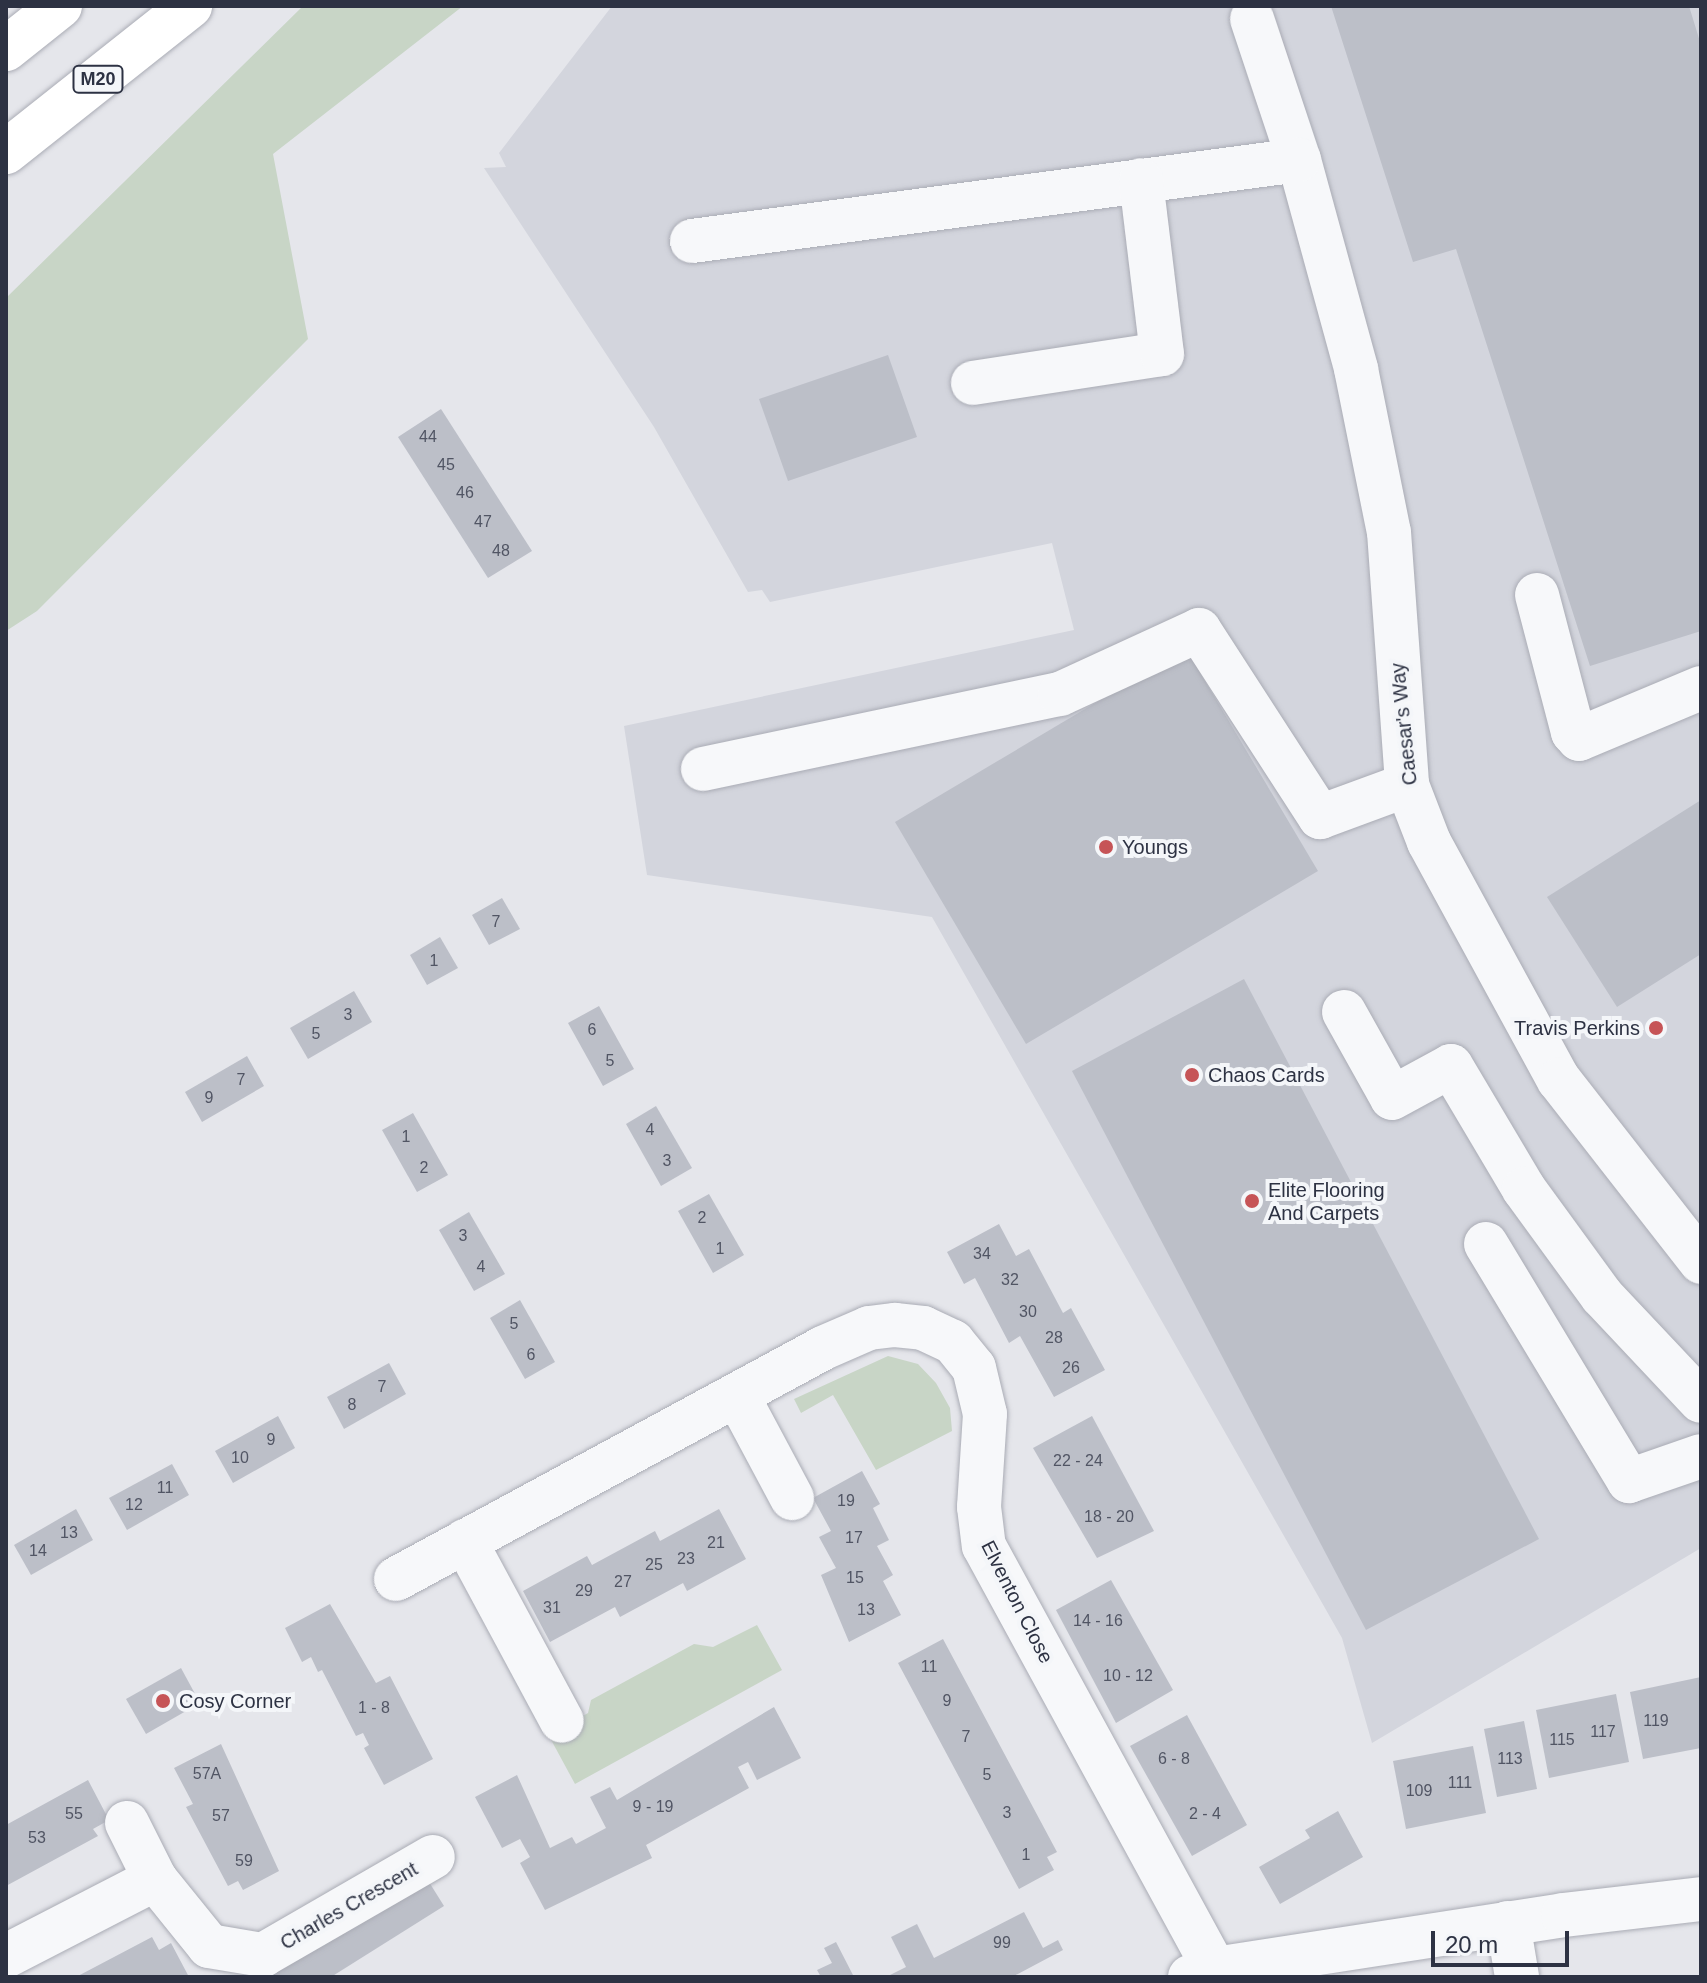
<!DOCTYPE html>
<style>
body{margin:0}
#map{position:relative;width:1707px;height:1983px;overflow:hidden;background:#e5e6eb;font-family:Helvetica,sans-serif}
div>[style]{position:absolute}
.built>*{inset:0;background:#d3d5dd}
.green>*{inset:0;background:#c8d5c6}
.building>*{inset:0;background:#bcbfc8}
.roads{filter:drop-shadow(0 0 2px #aaacb5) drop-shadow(0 0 2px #aaacb5)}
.minor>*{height:44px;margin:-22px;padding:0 22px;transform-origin:22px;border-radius:22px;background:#f7f8fa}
.highway>*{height:44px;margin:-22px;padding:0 22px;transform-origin:22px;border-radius:22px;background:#fff}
.dots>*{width:22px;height:22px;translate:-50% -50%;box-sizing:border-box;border:4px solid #f4f6f9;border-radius:50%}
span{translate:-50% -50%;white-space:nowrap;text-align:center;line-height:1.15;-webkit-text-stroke:8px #f4f6f9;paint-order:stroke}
.number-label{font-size:16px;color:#515564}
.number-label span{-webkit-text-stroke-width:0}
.shield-label span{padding:2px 6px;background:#f4f6f9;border:2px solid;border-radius:6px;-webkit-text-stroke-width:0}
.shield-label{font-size:18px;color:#2d3243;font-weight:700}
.street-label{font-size:20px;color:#2d3243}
.poi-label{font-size:20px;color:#2d3243}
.left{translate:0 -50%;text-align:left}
.right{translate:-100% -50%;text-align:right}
.frame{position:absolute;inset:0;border:8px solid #2d3243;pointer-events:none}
.scale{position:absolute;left:1431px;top:1931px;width:138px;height:36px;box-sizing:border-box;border:4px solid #2d3243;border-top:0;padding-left:10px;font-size:24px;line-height:28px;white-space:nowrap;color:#2d3243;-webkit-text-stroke:6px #f4f6f9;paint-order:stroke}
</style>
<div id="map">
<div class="built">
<i style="clip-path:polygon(612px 6px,1701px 6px,1701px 1548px,1372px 1743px,1342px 1638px,932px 917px,647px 875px,624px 726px,1074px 630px,1052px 543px,770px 602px,762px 590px,748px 592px,654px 427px,484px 168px,506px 167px,499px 153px)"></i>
</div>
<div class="green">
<i style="clip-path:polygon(303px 6px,463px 6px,273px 154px,308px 339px,37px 611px,6px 631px,6px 298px)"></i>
<i style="clip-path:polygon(888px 1356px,918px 1364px,936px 1383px,950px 1408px,952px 1431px,876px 1470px,833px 1395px,801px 1413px,794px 1399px)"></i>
<i style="clip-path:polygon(757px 1625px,782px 1670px,575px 1784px,549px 1736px,588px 1713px,591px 1700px,694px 1644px,713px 1647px)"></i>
</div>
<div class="building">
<i style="clip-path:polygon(1331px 6px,1689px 6px,1701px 45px,1701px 631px,1590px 666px,1456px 249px,1413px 262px)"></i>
<i style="clip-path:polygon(888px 355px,917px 437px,788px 481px,759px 399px)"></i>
<i style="clip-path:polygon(441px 409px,532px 551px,488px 578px,398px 437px)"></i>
<i style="clip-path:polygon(1186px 649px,1318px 871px,1026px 1044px,895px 822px)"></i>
<i style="clip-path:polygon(1701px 800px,1701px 954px,1617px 1007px,1547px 897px)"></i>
<i style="clip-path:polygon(502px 898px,520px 929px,489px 945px,472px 915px)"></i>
<i style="clip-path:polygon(440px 937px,458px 968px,427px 985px,410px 955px)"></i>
<i style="clip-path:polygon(1244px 979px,1539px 1539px,1366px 1630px,1072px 1071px)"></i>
<i style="clip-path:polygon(354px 991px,372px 1022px,308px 1059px,290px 1028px)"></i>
<i style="clip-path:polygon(599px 1006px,634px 1069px,603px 1086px,568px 1023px)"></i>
<i style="clip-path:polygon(247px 1056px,264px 1086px,202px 1122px,185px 1092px)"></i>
<i style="clip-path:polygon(656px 1106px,692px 1168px,661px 1186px,626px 1124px)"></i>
<i style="clip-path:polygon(413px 1113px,448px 1175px,417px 1192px,382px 1130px)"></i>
<i style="clip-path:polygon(709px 1194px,744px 1255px,713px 1273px,678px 1211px)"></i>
<i style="clip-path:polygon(469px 1212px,505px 1274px,474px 1291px,439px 1230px)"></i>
<i style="clip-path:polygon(999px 1224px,1016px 1256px,1029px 1249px,1063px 1313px,1071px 1308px,1105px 1370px,1054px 1397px,1020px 1336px,1009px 1343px,975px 1278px,964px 1284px,947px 1252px)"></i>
<i style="clip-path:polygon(520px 1300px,555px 1362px,525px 1379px,490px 1318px)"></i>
<i style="clip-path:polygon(389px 1363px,406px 1394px,344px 1429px,327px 1397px)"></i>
<i style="clip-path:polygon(278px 1416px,295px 1448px,233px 1483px,215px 1451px)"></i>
<i style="clip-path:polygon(1092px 1416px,1154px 1531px,1097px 1558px,1033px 1448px)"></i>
<i style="clip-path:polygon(172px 1464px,189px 1495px,127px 1530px,109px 1498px)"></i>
<i style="clip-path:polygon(862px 1471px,880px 1504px,873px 1508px,889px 1540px,877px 1546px,893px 1575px,883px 1581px,901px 1615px,849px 1642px,821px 1575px,836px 1568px,819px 1537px,831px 1531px,813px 1498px)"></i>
<i style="clip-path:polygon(76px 1509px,93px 1540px,31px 1575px,14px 1545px)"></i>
<i style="clip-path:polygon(719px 1509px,746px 1559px,687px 1591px,683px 1583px,620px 1617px,615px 1607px,550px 1642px,523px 1591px,587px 1556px,592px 1565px,655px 1531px,660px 1541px)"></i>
<i style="clip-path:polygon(1111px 1580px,1173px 1690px,1116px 1723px,1056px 1610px)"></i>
<i style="clip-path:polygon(330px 1604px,376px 1683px,390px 1676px,433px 1759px,384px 1785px,364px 1748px,369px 1745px,363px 1733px,356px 1736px,322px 1670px,318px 1672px,311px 1657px,302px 1662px,285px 1628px)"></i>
<i style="clip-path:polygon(943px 1639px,1057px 1852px,1047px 1857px,1054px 1870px,1019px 1889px,898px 1663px)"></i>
<i style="clip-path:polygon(181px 1668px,200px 1703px,146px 1734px,126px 1699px)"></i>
<i style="clip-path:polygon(1701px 1677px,1701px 1748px,1643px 1759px,1630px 1692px)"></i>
<i style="clip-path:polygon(1616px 1694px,1629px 1762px,1549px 1778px,1536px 1710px)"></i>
<i style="clip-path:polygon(774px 1707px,801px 1758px,757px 1780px,748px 1762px,738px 1767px,749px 1788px,646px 1845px,652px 1858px,545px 1910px,520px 1863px,530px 1857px,520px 1839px,502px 1848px,475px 1797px,517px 1775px,550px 1848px,572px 1837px,576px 1844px,606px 1828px,590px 1797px,610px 1787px,617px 1800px)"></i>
<i style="clip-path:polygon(1187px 1715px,1247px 1825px,1192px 1856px,1130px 1746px)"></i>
<i style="clip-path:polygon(1524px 1721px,1537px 1789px,1497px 1797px,1484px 1729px)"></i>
<i style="clip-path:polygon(221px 1744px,279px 1871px,243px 1890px,238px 1881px,228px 1886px,186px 1807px,193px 1804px,174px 1768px)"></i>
<i style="clip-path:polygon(1473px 1746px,1486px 1813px,1406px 1829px,1393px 1761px)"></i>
<i style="clip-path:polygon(88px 1780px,109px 1820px,93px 1829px,98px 1836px,6px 1886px,6px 1825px)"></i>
<i style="clip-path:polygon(1338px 1811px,1363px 1857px,1280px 1904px,1259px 1867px,1310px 1838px,1305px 1830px)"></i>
<i style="clip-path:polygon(424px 1874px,444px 1906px,331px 1977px,258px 1977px)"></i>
<i style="clip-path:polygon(1024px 1912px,1043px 1948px,1058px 1940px,1063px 1950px,1012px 1977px,886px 1977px,906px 1967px,891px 1937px,917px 1924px,934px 1958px)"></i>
<i style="clip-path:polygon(152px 1937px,159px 1950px,171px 1943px,189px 1977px,76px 1977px)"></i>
<i style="clip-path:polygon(836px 1942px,854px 1977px,821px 1977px,817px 1970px,832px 1963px,824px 1948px)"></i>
</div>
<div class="roads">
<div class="minor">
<i style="left:1252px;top:19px;width:149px;rotate:71.6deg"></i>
<i style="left:1299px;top:160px;width:217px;rotate:74.7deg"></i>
<i style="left:1356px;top:369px;width:166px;rotate:78.6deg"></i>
<i style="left:1389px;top:532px;width:254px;rotate:85.9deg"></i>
<i style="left:1407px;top:785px;width:61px;rotate:68.9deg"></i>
<i style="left:1429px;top:842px;width:271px;rotate:61.4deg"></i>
<i style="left:1559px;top:1080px;width:231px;rotate:52deg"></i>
<i style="left:692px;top:241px;width:612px;rotate:-7.6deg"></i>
<i style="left:973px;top:383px;width:191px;rotate:-8.7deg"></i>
<i style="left:1162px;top:354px;width:175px;rotate:-96.9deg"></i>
<i style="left:1537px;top:595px;width:142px;rotate:75.3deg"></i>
<i style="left:1573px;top:732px;width:9px;rotate:49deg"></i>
<i style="left:1579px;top:739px;width:132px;rotate:-22.7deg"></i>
<i style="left:703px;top:769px;width:365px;rotate:-11.9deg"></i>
<i style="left:1060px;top:694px;width:153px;rotate:-24.7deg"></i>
<i style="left:1199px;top:630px;width:223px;rotate:57.1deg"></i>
<i style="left:1320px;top:817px;width:93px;rotate:-20.2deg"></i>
<i style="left:1344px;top:1012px;width:98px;rotate:60.8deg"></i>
<i style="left:1392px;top:1098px;width:67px;rotate:-28.5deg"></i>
<i style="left:1451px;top:1066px;width:143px;rotate:59.3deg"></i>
<i style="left:1524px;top:1189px;width:132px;rotate:53.9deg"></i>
<i style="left:1602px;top:1296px;width:144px;rotate:46.7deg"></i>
<i style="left:1486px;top:1244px;width:277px;rotate:58.9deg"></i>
<i style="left:1629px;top:1481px;width:76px;rotate:-19.1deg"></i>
<i style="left:737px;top:1395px;width:117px;rotate:61.9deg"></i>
<i style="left:465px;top:1541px;width:204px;rotate:61.7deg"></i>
<i style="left:396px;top:1579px;width:485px;rotate:-28.4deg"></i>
<i style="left:823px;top:1348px;width:50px;rotate:-23.5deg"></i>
<i style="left:869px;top:1328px;width:26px;rotate:-7deg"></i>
<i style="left:895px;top:1325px;width:28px;rotate:6deg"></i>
<i style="left:923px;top:1328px;width:33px;rotate:25deg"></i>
<i style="left:953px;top:1342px;width:33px;rotate:51deg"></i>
<i style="left:974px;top:1368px;width:47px;rotate:76.6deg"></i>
<i style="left:985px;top:1414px;width:93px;rotate:93.7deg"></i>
<i style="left:979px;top:1507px;width:39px;rotate:83deg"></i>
<i style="left:984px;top:1546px;width:482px;rotate:61.4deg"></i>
<i style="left:127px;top:1823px;width:63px;rotate:63.4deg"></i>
<i style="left:1508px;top:1923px;width:55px;rotate:80.5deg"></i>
<i style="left:6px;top:1956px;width:168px;rotate:-27.3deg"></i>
<i style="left:155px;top:1879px;width:86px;rotate:51.1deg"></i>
<i style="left:209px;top:1946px;width:55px;rotate:9.5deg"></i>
<i style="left:263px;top:1955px;width:196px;rotate:-30deg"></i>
<i style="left:1190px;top:1977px;width:26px;rotate:-18deg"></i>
<i style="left:1215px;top:1969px;width:352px;rotate:-8.8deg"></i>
<i style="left:1563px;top:1915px;width:139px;rotate:-6.6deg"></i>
</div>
<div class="highway">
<i style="left:6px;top:49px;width:69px;rotate:-38.5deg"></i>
<i style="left:6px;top:152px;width:235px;rotate:-38.4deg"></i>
</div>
</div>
<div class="dots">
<i style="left:1106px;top:847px;background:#c65457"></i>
<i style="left:1656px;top:1028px;background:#c65457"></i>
<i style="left:1192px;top:1075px;background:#c65457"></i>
<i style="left:1252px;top:1201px;background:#c65457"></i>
<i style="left:163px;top:1701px;background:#c65457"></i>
</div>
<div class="number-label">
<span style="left:428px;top:437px">44</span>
<span style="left:446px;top:465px">45</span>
<span style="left:465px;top:493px">46</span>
<span style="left:483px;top:522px">47</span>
<span style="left:501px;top:551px">48</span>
<span style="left:496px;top:922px">7</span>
<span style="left:434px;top:961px">1</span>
<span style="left:348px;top:1015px">3</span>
<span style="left:592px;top:1030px">6</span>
<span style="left:316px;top:1034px">5</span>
<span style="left:610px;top:1061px">5</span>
<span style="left:241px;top:1080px">7</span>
<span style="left:209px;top:1098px">9</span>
<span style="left:650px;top:1130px">4</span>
<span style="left:406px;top:1137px">1</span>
<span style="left:667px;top:1161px">3</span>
<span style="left:424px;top:1168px">2</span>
<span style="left:702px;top:1218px">2</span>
<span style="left:463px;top:1236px">3</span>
<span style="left:720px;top:1249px">1</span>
<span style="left:982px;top:1254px">34</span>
<span style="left:481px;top:1267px">4</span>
<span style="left:1010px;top:1280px">32</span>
<span style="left:1028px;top:1312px">30</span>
<span style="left:514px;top:1324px">5</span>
<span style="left:1054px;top:1338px">28</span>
<span style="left:531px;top:1355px">6</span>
<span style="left:1071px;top:1368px">26</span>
<span style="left:382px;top:1387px">7</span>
<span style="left:352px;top:1405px">8</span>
<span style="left:271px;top:1440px">9</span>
<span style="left:240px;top:1458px">10</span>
<span style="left:1078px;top:1461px">22 - 24</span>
<span style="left:165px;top:1488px">11</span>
<span style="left:846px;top:1501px">19</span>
<span style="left:134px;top:1505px">12</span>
<span style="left:1109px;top:1517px">18 - 20</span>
<span style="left:69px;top:1533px">13</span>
<span style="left:854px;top:1538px">17</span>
<span style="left:716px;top:1543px">21</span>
<span style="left:38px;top:1551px">14</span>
<span style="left:686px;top:1559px">23</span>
<span style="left:654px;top:1565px">25</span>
<span style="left:855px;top:1578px">15</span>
<span style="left:623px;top:1582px">27</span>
<span style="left:584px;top:1591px">29</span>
<span style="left:552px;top:1608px">31</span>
<span style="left:866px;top:1610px">13</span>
<span style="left:1098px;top:1621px">14 - 16</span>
<span style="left:929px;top:1667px">11</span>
<span style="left:1128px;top:1676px">10 - 12</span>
<span style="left:947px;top:1701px">9</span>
<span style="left:374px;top:1708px">1 - 8</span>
<span style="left:1656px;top:1721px">119</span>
<span style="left:1603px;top:1732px">117</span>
<span style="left:966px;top:1737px">7</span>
<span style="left:1562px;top:1740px">115</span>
<span style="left:1174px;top:1759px">6 - 8</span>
<span style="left:1510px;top:1759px">113</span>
<span style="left:207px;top:1774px">57A</span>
<span style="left:987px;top:1775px">5</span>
<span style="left:1460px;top:1783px">111</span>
<span style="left:1419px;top:1791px">109</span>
<span style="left:653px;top:1807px">9 - 19</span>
<span style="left:1007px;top:1813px">3</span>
<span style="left:74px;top:1814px">55</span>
<span style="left:1205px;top:1814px">2 - 4</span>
<span style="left:221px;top:1816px">57</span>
<span style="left:37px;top:1838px">53</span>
<span style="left:1026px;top:1855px">1</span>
<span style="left:244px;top:1861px">59</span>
<span style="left:1002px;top:1943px">99</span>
</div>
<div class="shield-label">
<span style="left:98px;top:79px">M20</span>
</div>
<div class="street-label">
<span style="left:1404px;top:724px;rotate:-96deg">Caesar's Way</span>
<span style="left:1017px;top:1602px;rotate:63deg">Elventon Close</span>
<span style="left:349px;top:1906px;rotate:-30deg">Charles Crescent</span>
</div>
<div class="poi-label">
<span class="left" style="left:1122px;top:847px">Youngs</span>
<span class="right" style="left:1640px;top:1028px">Travis Perkins</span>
<span class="left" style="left:1208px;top:1075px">Chaos Cards</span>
<span class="left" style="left:1268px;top:1202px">Elite Flooring<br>And Carpets</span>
<span class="left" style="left:179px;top:1701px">Cosy Corner</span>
</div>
<div class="frame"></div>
<div class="scale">20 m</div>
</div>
